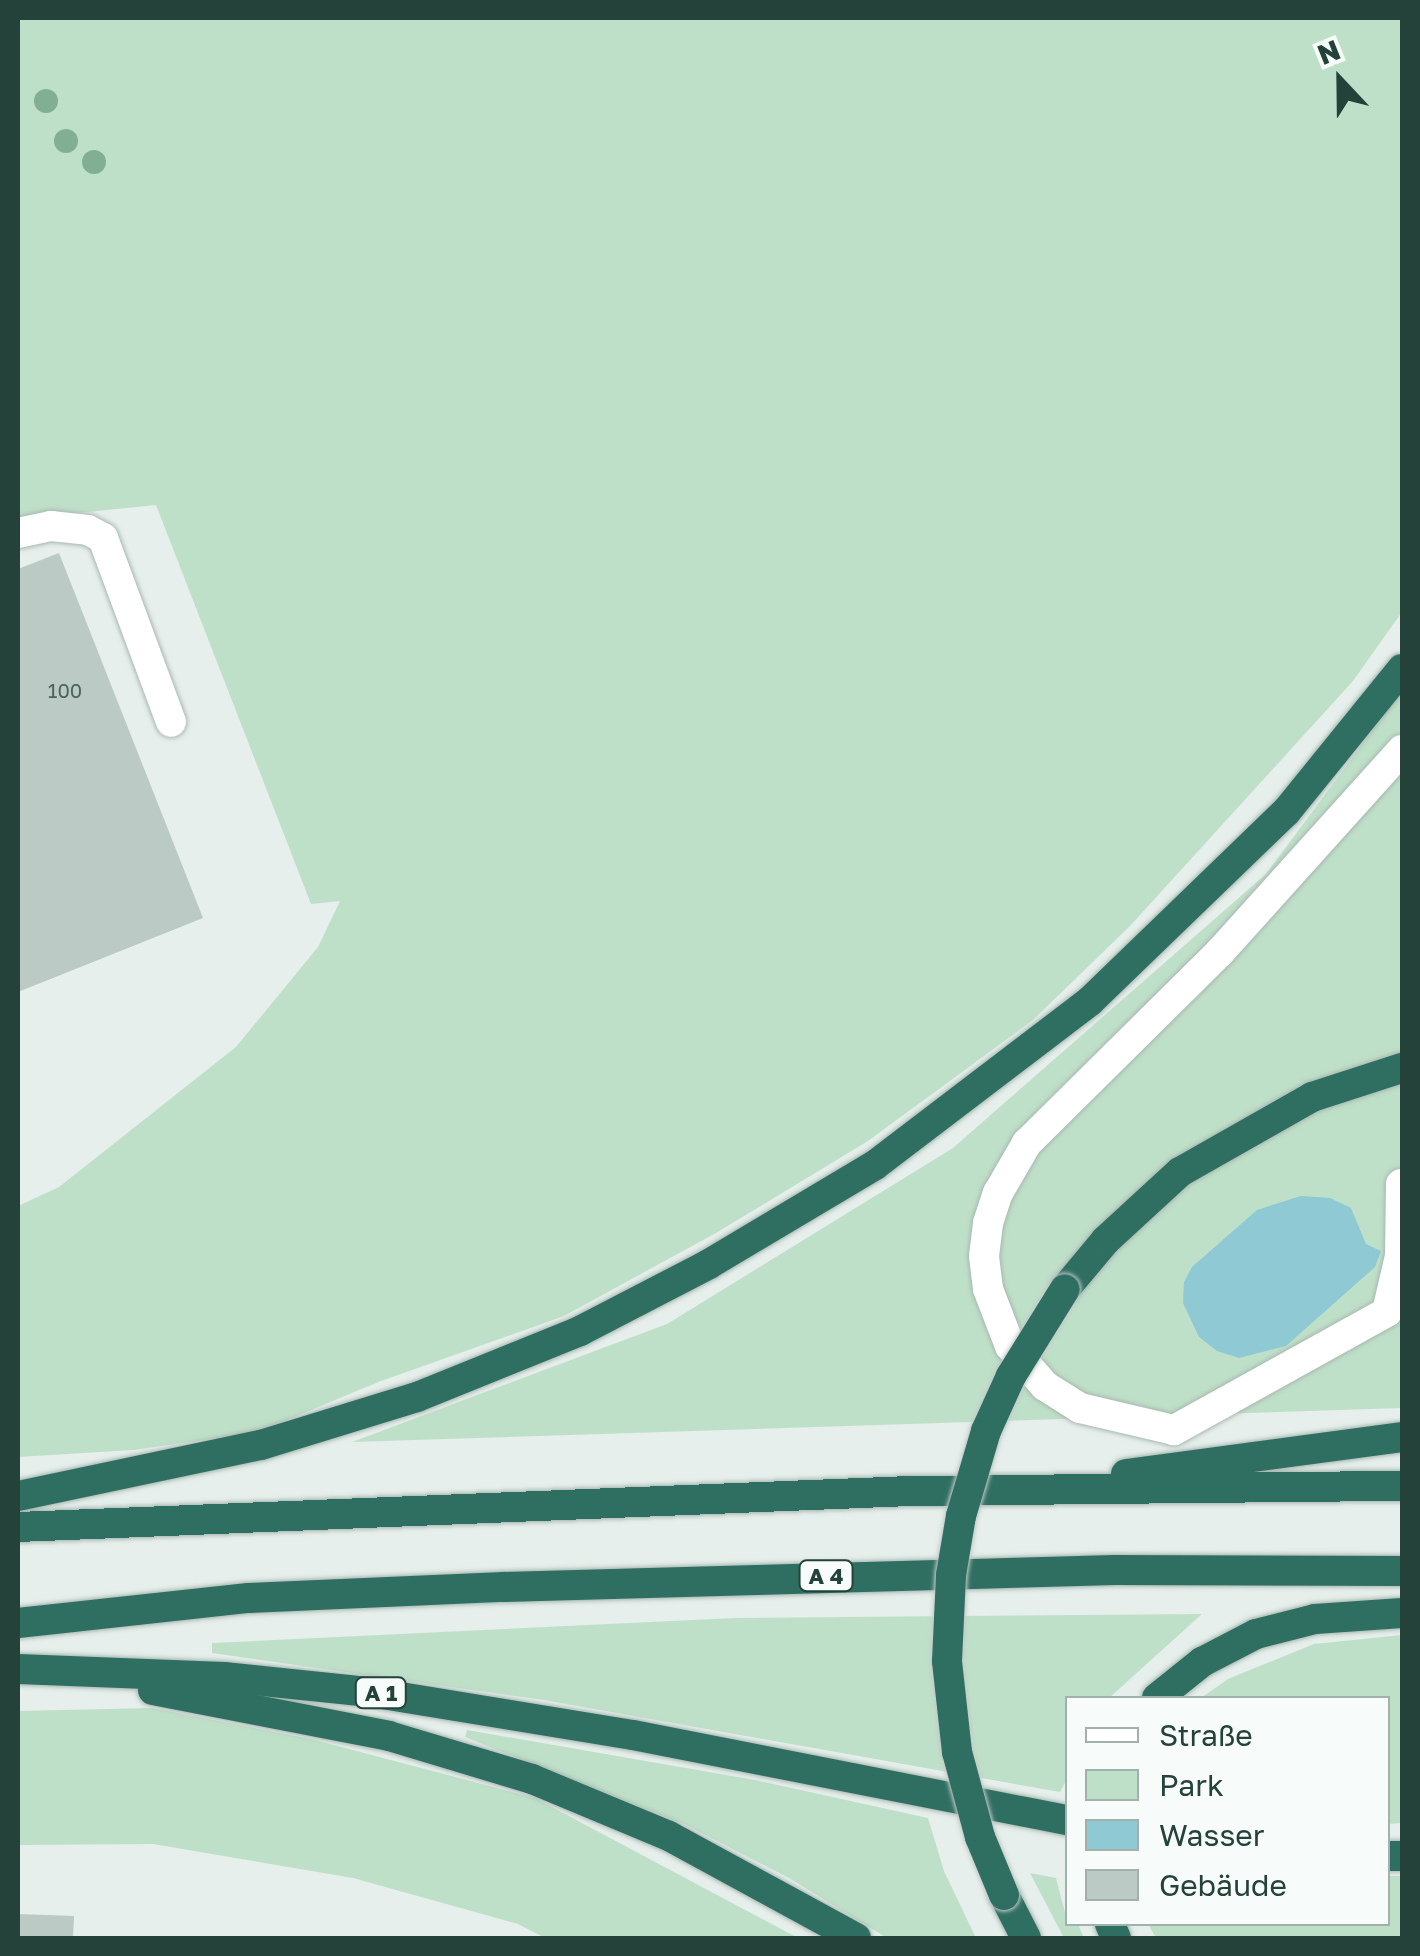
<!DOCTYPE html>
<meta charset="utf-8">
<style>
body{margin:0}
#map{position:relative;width:1420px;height:1956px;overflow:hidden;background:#e6efeb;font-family:"Golos Text",sans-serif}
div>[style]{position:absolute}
.green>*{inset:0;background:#bfe0c8}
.water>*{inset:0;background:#8ec9d4}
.building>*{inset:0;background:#bbcac4}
.roads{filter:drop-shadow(0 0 2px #a8b8b2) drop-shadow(0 0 2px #a8b8b2)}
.minor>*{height:30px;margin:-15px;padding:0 15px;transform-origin:15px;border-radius:15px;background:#fff}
.highway>*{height:30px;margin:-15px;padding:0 15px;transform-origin:15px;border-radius:15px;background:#2f6f62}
.bridges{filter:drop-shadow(0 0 2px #c2cac8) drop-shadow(0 0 2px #c2cac8)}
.highway-bridge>*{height:30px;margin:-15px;padding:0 15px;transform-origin:15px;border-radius:15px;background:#2f6f62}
.trees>*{width:24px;height:24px;margin:-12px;border-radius:50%;background:#80af93}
span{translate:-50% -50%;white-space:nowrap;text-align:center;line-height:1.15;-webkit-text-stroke:8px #f7fbf9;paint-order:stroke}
.number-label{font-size:20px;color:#4a645c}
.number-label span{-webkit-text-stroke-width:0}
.shield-label span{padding:2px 8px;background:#f7fbf9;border:2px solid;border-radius:8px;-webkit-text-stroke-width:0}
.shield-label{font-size:22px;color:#24423a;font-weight:700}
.frame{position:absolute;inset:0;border:20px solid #24423a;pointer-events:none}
.legend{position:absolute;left:1065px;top:1696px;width:325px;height:230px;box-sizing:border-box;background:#f7fbf9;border:2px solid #a3b1ad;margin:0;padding:12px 18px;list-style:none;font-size:30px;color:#24423a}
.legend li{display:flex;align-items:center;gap:20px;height:50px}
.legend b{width:50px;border:2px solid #a3b1ad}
.north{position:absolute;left:1290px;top:30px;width:100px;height:100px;-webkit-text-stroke:8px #f7fbf9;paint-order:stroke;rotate:338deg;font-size:28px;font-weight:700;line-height:40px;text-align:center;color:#24423a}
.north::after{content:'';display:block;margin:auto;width:35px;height:45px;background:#24423a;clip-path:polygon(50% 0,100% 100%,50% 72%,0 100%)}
</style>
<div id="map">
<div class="green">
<i style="clip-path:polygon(18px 18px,1402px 18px,1402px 612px,1353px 681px,1130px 926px,1033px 1020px,868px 1141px,716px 1233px,564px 1316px,381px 1381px,258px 1432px,134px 1450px,18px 1457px,18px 1206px,59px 1187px,236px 1047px,318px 947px,340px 901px,311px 904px,156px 505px,18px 519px)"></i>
<i style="clip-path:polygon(1402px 691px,1402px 1408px,352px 1442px,667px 1324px,953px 1148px,1266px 874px)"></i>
<i style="clip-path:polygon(1202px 1614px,1109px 1698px,1068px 1698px,1067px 1779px,1060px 1792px,544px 1700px,212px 1653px,212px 1643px,735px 1618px)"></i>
<i style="clip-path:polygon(1402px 1635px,1402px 1823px,1388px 1824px,1388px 1698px,1201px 1698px,1228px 1679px,1314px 1644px)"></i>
<i style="clip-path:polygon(152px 1708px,311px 1739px,535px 1798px,798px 1938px,545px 1938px,518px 1924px,353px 1878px,153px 1844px,18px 1845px,18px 1711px)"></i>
<i style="clip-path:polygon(467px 1730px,755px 1780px,928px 1818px,944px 1871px,976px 1938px,887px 1938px,789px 1878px,684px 1824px,465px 1737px)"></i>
<i style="clip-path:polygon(1030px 1873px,1056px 1878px,1068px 1924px,1078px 1924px,1084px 1938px,1064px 1938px)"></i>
<i style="clip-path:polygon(1388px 1876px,1402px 1876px,1402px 1938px,1156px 1938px,1148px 1924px,1388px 1924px)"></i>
</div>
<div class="water">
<i style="clip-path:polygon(1301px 1196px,1330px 1198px,1351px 1208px,1366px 1244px,1381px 1251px,1375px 1267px,1286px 1346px,1239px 1358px,1217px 1351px,1199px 1337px,1183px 1303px,1184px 1282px,1192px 1267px,1257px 1210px)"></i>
</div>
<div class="building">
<i style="clip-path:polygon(59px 553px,203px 918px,18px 992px,18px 569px)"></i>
<i style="clip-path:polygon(18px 1914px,74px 1916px,73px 1938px,18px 1938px)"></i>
</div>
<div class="roads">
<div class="minor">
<i style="left:18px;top:533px;width:34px;rotate:-12deg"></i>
<i style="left:51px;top:526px;width:37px;rotate:6deg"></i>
<i style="left:88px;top:530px;width:17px;rotate:28deg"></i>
<i style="left:103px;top:538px;width:196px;rotate:69.7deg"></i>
<i style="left:1401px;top:1184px;width:72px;rotate:90.8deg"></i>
<i style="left:1400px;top:1256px;width:57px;rotate:103.1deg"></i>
<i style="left:1387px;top:1312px;width:244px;rotate:151deg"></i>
<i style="left:1174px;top:1430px;width:97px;rotate:-166.8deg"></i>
<i style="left:1080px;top:1408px;width:41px;rotate:-147.8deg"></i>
<i style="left:1045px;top:1386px;width:53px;rotate:-131.2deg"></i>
<i style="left:1010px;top:1346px;width:61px;rotate:-111.1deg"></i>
<i style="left:988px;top:1289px;width:33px;rotate:-97deg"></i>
<i style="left:984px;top:1256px;width:33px;rotate:-83deg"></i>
<i style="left:988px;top:1223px;width:32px;rotate:-72deg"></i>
<i style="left:998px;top:1193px;width:58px;rotate:-59.9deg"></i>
<i style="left:1027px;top:1143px;width:272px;rotate:-44.7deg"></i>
<i style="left:1220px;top:952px;width:272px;rotate:-48deg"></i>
</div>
<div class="highway">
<i style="left:1065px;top:1289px;width:64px;rotate:-50.1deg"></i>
<i style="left:1106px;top:1240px;width:100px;rotate:-42.6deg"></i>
<i style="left:1180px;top:1172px;width:152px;rotate:-29.6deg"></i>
<i style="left:1312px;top:1097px;width:95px;rotate:-17.9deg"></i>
<i style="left:1126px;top:1474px;width:278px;rotate:-7.6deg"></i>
<i style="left:18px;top:1496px;width:248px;rotate:-11.9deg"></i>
<i style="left:261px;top:1445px;width:163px;rotate:-17.1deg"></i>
<i style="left:417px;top:1397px;width:176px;rotate:-22deg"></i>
<i style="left:580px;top:1331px;width:145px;rotate:-27.4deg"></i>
<i style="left:709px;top:1264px;width:193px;rotate:-30.8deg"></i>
<i style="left:875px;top:1165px;width:270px;rotate:-37.3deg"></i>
<i style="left:1090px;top:1001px;width:272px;rotate:-44deg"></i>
<i style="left:1286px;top:812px;width:184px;rotate:-51deg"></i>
<i style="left:18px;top:1527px;width:894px;rotate:-2.31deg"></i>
<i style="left:911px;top:1491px;width:491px;rotate:-0.6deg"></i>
<i style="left:18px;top:1623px;width:232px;rotate:-6.2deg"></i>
<i style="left:249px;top:1598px;width:255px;rotate:-2.5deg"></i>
<i style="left:504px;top:1587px;width:611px;rotate:-1.59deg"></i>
<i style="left:1115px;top:1570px;width:287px;rotate:0.2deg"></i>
<i style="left:18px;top:1669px;width:206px;rotate:2.2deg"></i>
<i style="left:224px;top:1677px;width:147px;rotate:5.9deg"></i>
<i style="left:370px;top:1692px;width:266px;rotate:9.3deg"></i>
<i style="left:633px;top:1735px;width:443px;rotate:11.1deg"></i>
<i style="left:153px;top:1690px;width:240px;rotate:11deg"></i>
<i style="left:389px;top:1736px;width:149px;rotate:16.7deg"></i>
<i style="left:532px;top:1779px;width:148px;rotate:22.6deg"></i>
<i style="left:669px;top:1836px;width:213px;rotate:28.6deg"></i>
<i style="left:1157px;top:1698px;width:58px;rotate:-38.7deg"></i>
<i style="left:1202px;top:1662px;width:61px;rotate:-27.4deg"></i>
<i style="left:1256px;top:1634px;width:61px;rotate:-14.3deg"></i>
<i style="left:1315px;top:1619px;width:87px;rotate:-3.9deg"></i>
<i style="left:1388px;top:1856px;width:14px"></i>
<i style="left:1004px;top:1895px;width:48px;rotate:62.9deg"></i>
<i style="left:1110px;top:1924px;width:15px;rotate:67deg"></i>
</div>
</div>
<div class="bridges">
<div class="highway-bridge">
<i style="left:1004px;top:1895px;width:63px;rotate:-112.5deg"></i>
<i style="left:980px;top:1837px;width:88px;rotate:-105.1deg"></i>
<i style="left:957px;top:1752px;width:92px;rotate:-96.3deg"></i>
<i style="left:947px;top:1661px;width:86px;rotate:-87.3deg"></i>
<i style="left:951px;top:1575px;width:60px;rotate:-80.4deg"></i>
<i style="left:961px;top:1516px;width:89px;rotate:-73.6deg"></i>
<i style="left:986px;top:1431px;width:60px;rotate:-65.6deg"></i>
<i style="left:1011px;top:1376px;width:102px;rotate:-58.2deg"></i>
</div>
</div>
<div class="trees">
<i style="left:46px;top:101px"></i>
<i style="left:66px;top:141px"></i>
<i style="left:94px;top:162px"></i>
</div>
<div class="number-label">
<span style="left:65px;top:690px">100</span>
</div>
<div class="shield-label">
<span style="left:826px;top:1576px">A 4</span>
<span style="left:381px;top:1693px">A 1</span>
</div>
<div class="frame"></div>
<ul class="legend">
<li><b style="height:12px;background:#fff"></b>Straße</li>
<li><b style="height:28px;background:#bfe0c8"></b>Park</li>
<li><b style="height:28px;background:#8ec9d4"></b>Wasser</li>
<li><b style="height:28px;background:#bbcac4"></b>Gebäude</li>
</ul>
<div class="north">N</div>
</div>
